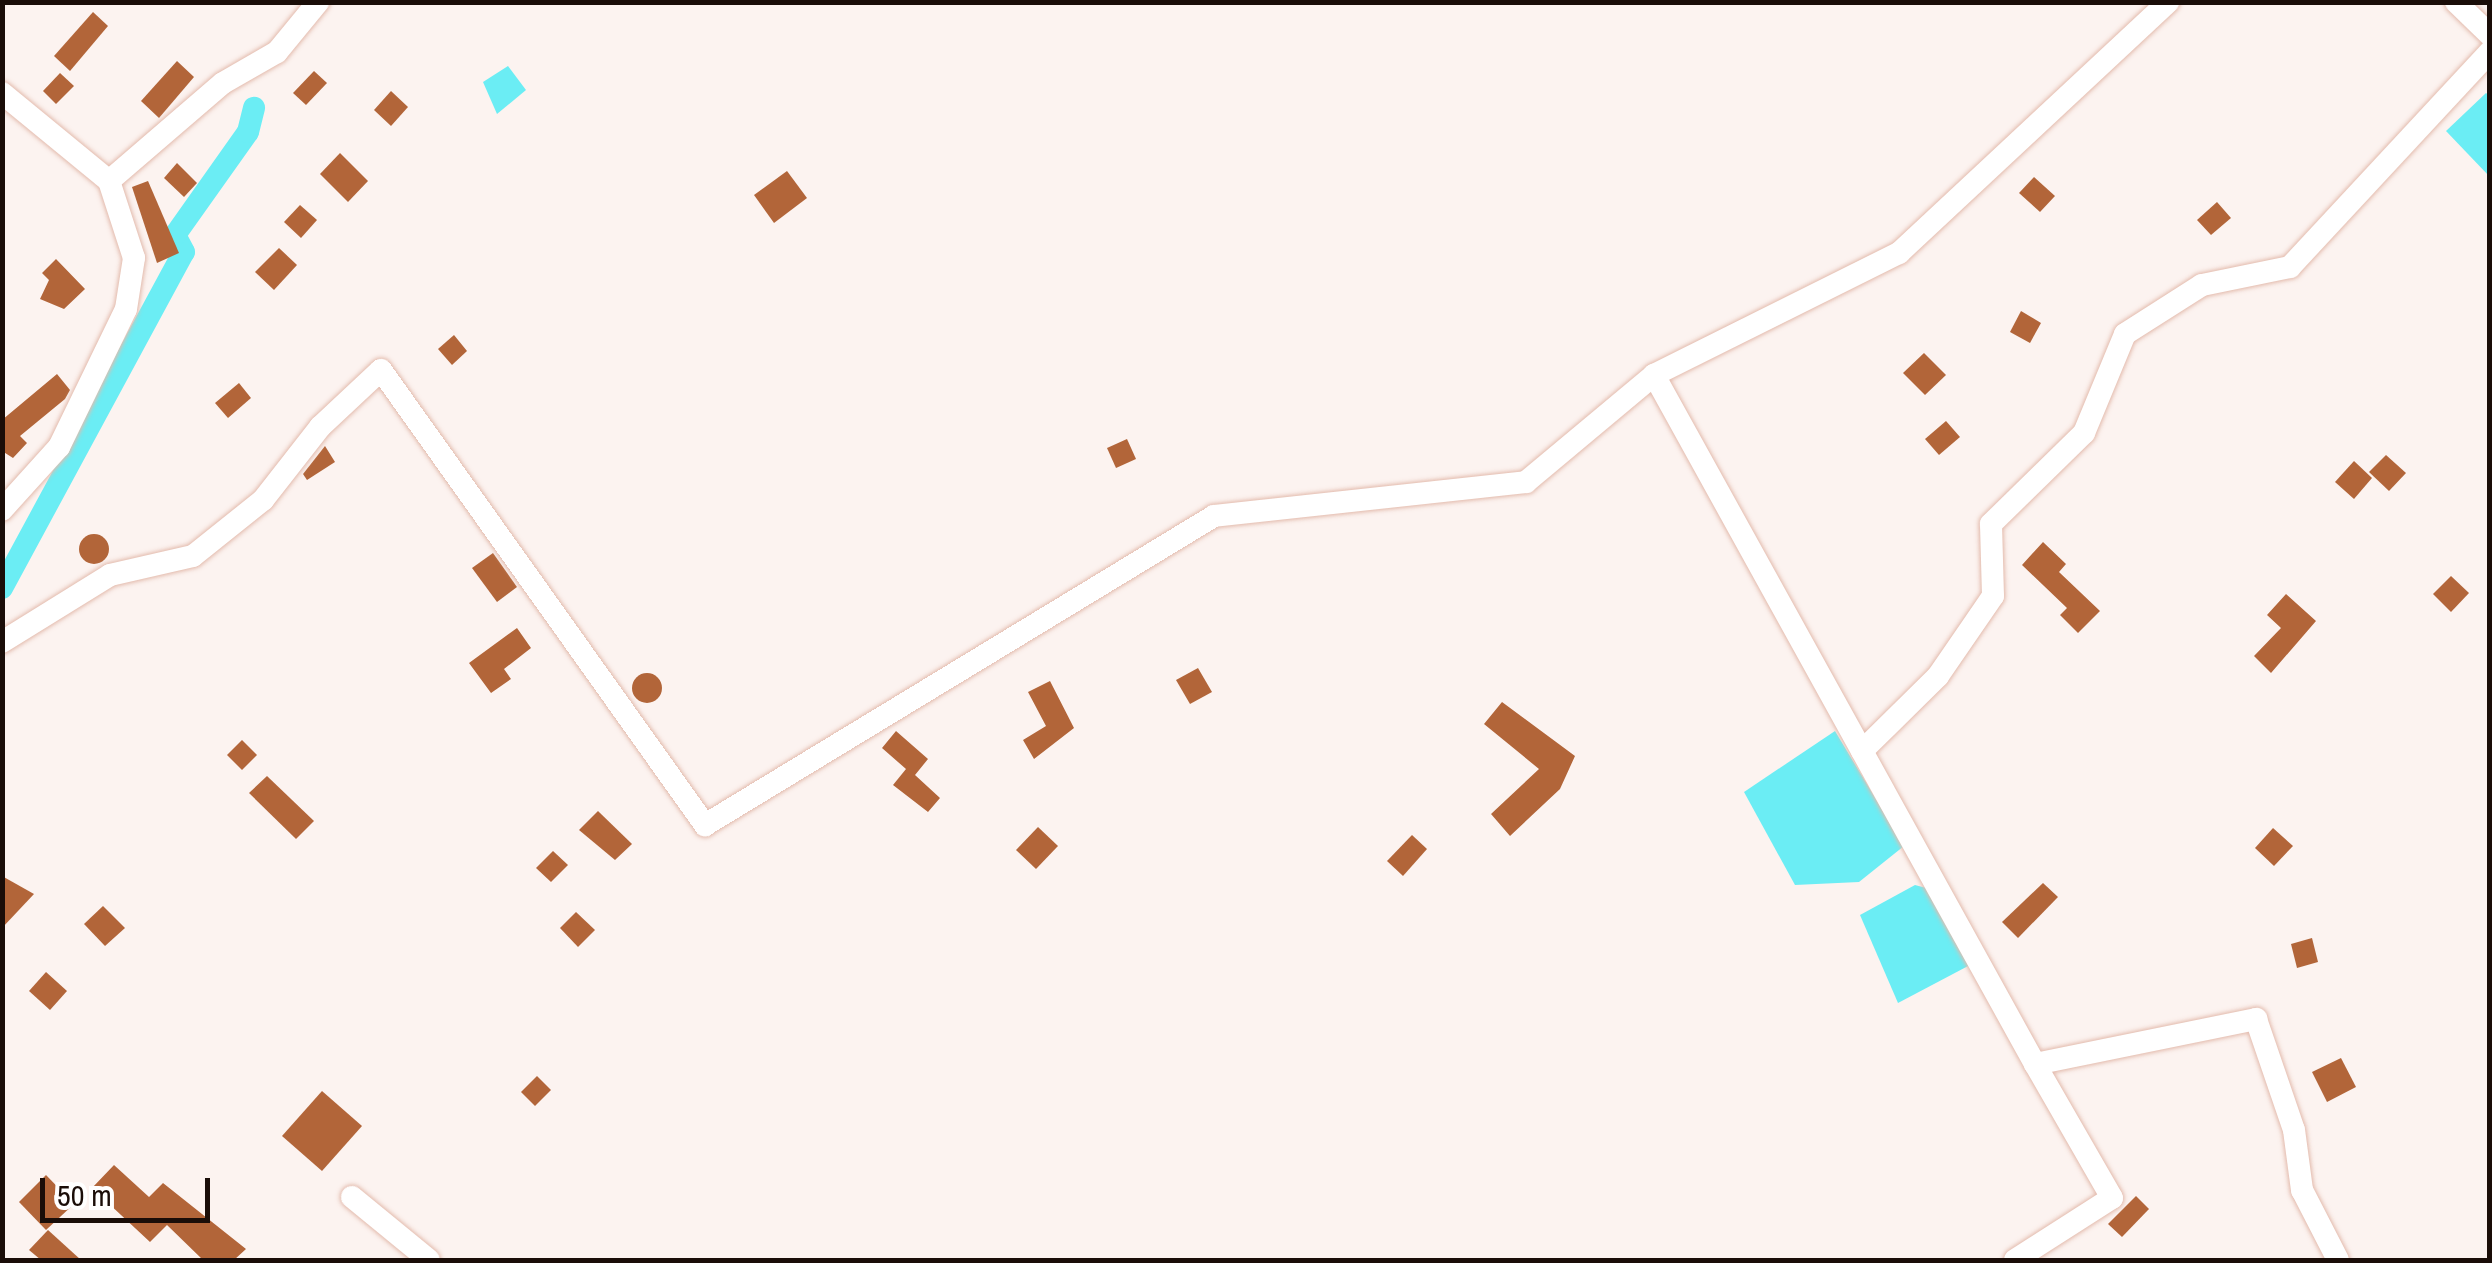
<!DOCTYPE html>
<style>
body{margin:0}
#map{position:relative;width:2492px;height:1263px;overflow:hidden;background:#fcf3f0;font-family:"Archivo Narrow",sans-serif}
div>[style]{position:absolute}
.water>*{inset:0;background:#6bedf4}
.canal>*{height:22px;margin:-11px;padding:0 11px;transform-origin:11px;border-radius:11px;background:#6bedf4}
.building>*{inset:0;background:#b26539}
.round{border-radius:50%}
.roads{filter:drop-shadow(0 0 2px #e3bbad) drop-shadow(0 0 2px #e3bbad)}
.minor>*{height:22px;margin:-11px;padding:0 11px;transform-origin:11px;border-radius:11px;background:#fff}
span{translate:-50% -50%;white-space:nowrap;text-align:center;line-height:1.15;-webkit-text-stroke:9px #fff;paint-order:stroke}
.frame{position:absolute;inset:0;border:5px solid #1a0d08;pointer-events:none}
.scale{position:absolute;left:40px;top:1178px;width:170px;height:45px;box-sizing:border-box;border:5px solid #1a0d08;border-top:0;padding-left:12px;font-size:30px;line-height:35px;white-space:nowrap;color:#1a0d08;-webkit-text-stroke:8px #fff;paint-order:stroke}
</style>
<div id="map">
<div class="water">
<i style="clip-path:polygon(508px 66px,526px 90px,497px 114px,483px 82px)"></i>
<i style="clip-path:polygon(2486px 93px,2490px 96px,2489px 176px,2446px 131px)"></i>
<i style="clip-path:polygon(1835px 731px,1904px 846px,1859px 882px,1795px 885px,1744px 792px)"></i>
<i style="clip-path:polygon(1915px 885px,1930px 889px,1970px 965px,1898px 1003px,1860px 915px)"></i>
</div>
<div class="canal">
<i style="left:2px;top:588px;width:382px;rotate:-61.6deg"></i>
<i style="left:184px;top:252px;width:19px;rotate:-118deg"></i>
<i style="left:175px;top:235px;width:126px;rotate:-54.7deg"></i>
<i style="left:248px;top:132px;width:25px;rotate:-76deg"></i>
</div>
<div class="building">
<i style="clip-path:polygon(93px 12px,108px 26px,70px 71px,54px 56px)"></i>
<i style="clip-path:polygon(177px 61px,194px 77px,159px 118px,141px 101px)"></i>
<i style="clip-path:polygon(314px 71px,327px 83px,306px 105px,293px 93px)"></i>
<i style="clip-path:polygon(60px 73px,74px 86px,56px 104px,43px 91px)"></i>
<i style="clip-path:polygon(391px 91px,408px 107px,391px 126px,374px 110px)"></i>
<i style="clip-path:polygon(340px 153px,368px 181px,348px 202px,320px 174px)"></i>
<i style="clip-path:polygon(177px 163px,197px 183px,184px 197px,164px 178px)"></i>
<i style="clip-path:polygon(787px 171px,807px 198px,774px 223px,754px 195px)"></i>
<i style="clip-path:polygon(2034px 177px,2055px 196px,2040px 212px,2019px 193px)"></i>
<i style="clip-path:polygon(148px 181px,179px 253px,157px 263px,132px 187px)"></i>
<i style="clip-path:polygon(2217px 202px,2231px 218px,2211px 235px,2197px 220px)"></i>
<i style="clip-path:polygon(300px 205px,317px 220px,301px 238px,284px 222px)"></i>
<i style="clip-path:polygon(279px 248px,297px 265px,274px 290px,255px 272px)"></i>
<i style="clip-path:polygon(56px 259px,85px 289px,64px 309px,40px 299px,49px 280px,42px 273px)"></i>
<i style="clip-path:polygon(2021px 311px,2041px 323px,2030px 343px,2010px 332px)"></i>
<i style="clip-path:polygon(454px 335px,467px 351px,452px 365px,438px 349px)"></i>
<i style="clip-path:polygon(1924px 353px,1946px 375px,1925px 395px,1903px 373px)"></i>
<i style="clip-path:polygon(57px 374px,70px 390px,65px 399px,20px 436px,27px 443px,13px 458px,2px 451px,2px 420px)"></i>
<i style="clip-path:polygon(239px 383px,251px 398px,228px 418px,215px 403px)"></i>
<i style="clip-path:polygon(1946px 421px,1960px 437px,1939px 455px,1925px 439px)"></i>
<i style="clip-path:polygon(1127px 439px,1136px 459px,1116px 468px,1107px 448px)"></i>
<i style="clip-path:polygon(325px 446px,335px 462px,307px 480px,303px 474px)"></i>
<i style="clip-path:polygon(2386px 455px,2406px 473px,2389px 491px,2369px 472px)"></i>
<i style="clip-path:polygon(2354px 461px,2372px 478px,2354px 499px,2335px 482px)"></i>
<i class="round" style="left:79px;top:534px;width:30px;height:30px"></i>
<i style="clip-path:polygon(2043px 542px,2066px 564px,2059px 572px,2100px 611px,2078px 633px,2060px 615px,2067px 608px,2022px 565px)"></i>
<i style="clip-path:polygon(493px 553px,517px 587px,497px 602px,472px 568px)"></i>
<i style="clip-path:polygon(2451px 576px,2469px 593px,2451px 612px,2433px 594px)"></i>
<i style="clip-path:polygon(2286px 594px,2316px 621px,2271px 673px,2254px 656px,2281px 628px,2267px 615px)"></i>
<i style="clip-path:polygon(517px 628px,531px 648px,504px 669px,511px 679px,491px 693px,469px 663px)"></i>
<i style="clip-path:polygon(1198px 668px,1212px 692px,1190px 704px,1176px 680px)"></i>
<i class="round" style="left:632px;top:673px;width:30px;height:30px"></i>
<i style="clip-path:polygon(1050px 681px,1074px 728px,1034px 759px,1023px 740px,1046px 726px,1028px 692px)"></i>
<i style="clip-path:polygon(1502px 702px,1575px 756px,1560px 789px,1510px 836px,1491px 814px,1539px 769px,1484px 724px)"></i>
<i style="clip-path:polygon(896px 731px,928px 759px,915px 775px,940px 798px,928px 812px,893px 785px,906px 769px,882px 748px)"></i>
<i style="clip-path:polygon(242px 740px,257px 755px,242px 770px,227px 755px)"></i>
<i style="clip-path:polygon(267px 776px,314px 821px,296px 839px,249px 793px)"></i>
<i style="clip-path:polygon(598px 811px,632px 844px,615px 860px,579px 830px)"></i>
<i style="clip-path:polygon(1038px 827px,1058px 846px,1036px 869px,1016px 850px)"></i>
<i style="clip-path:polygon(2273px 828px,2293px 846px,2274px 866px,2255px 848px)"></i>
<i style="clip-path:polygon(1412px 835px,1427px 849px,1403px 876px,1387px 861px)"></i>
<i style="clip-path:polygon(553px 851px,568px 865px,551px 882px,536px 868px)"></i>
<i style="clip-path:polygon(2px 876px,34px 894px,2px 928px)"></i>
<i style="clip-path:polygon(2043px 883px,2058px 897px,2018px 938px,2002px 922px)"></i>
<i style="clip-path:polygon(103px 906px,125px 928px,105px 946px,84px 924px)"></i>
<i style="clip-path:polygon(576px 912px,595px 930px,578px 947px,560px 928px)"></i>
<i style="clip-path:polygon(2312px 938px,2318px 962px,2297px 968px,2291px 944px)"></i>
<i style="clip-path:polygon(46px 972px,67px 991px,50px 1010px,29px 991px)"></i>
<i style="clip-path:polygon(2341px 1058px,2356px 1087px,2327px 1102px,2312px 1072px)"></i>
<i style="clip-path:polygon(537px 1076px,551px 1090px,535px 1106px,521px 1092px)"></i>
<i style="clip-path:polygon(322px 1091px,362px 1126px,322px 1171px,282px 1136px)"></i>
<i style="clip-path:polygon(114px 1165px,149px 1197px,163px 1183px,246px 1249px,234px 1260px,203px 1260px,167px 1225px,150px 1242px,92px 1188px)"></i>
<i style="clip-path:polygon(46px 1175px,74px 1204px,46px 1230px,19px 1202px)"></i>
<i style="clip-path:polygon(2136px 1196px,2149px 1209px,2122px 1237px,2108px 1224px)"></i>
<i style="clip-path:polygon(48px 1230px,81px 1260px,41px 1260px,29px 1250px)"></i>
</div>
<div class="roads">
<div class="minor">
<i style="left:2456px;top:2px;width:47px;rotate:44.1deg"></i>
<i style="left:2px;top:93px;width:139px;rotate:39.4deg"></i>
<i style="left:1654px;top:375px;width:787px;rotate:61.06deg"></i>
<i style="left:2035px;top:1064px;width:226px;rotate:-11.5deg"></i>
<i style="left:2256px;top:1019px;width:117px;rotate:71.1deg"></i>
<i style="left:2294px;top:1130px;width:61px;rotate:82.4deg"></i>
<i style="left:2302px;top:1190px;width:79px;rotate:62.8deg"></i>
<i style="left:2px;top:510px;width:85px;rotate:-47.9deg"></i>
<i style="left:59px;top:447px;width:153px;rotate:-64.1deg"></i>
<i style="left:126px;top:309px;width:52px;rotate:-81.1deg"></i>
<i style="left:134px;top:258px;width:81px;rotate:-108deg"></i>
<i style="left:109px;top:181px;width:150px;rotate:-40.7deg"></i>
<i style="left:223px;top:83px;width:62px;rotate:-29.9deg"></i>
<i style="left:277px;top:52px;width:65px;rotate:-50.6deg"></i>
<i style="left:2px;top:642px;width:127px;rotate:-31.8deg"></i>
<i style="left:110px;top:575px;width:85px;rotate:-12.9deg"></i>
<i style="left:193px;top:556px;width:90px;rotate:-38.7deg"></i>
<i style="left:263px;top:500px;width:93px;rotate:-52deg"></i>
<i style="left:320px;top:427px;width:83px;rotate:-43.1deg"></i>
<i style="left:381px;top:370px;width:559px;rotate:54.55deg"></i>
<i style="left:705px;top:825px;width:595px;rotate:-31.26deg"></i>
<i style="left:1214px;top:516px;width:314px;rotate:-6.2deg"></i>
<i style="left:1526px;top:482px;width:167px;rotate:-39.9deg"></i>
<i style="left:1654px;top:375px;width:274px;rotate:-26.5deg"></i>
<i style="left:1899px;top:253px;width:368px;rotate:-43deg"></i>
<i style="left:1862px;top:751px;width:107px;rotate:-44.6deg"></i>
<i style="left:1938px;top:676px;width:97px;rotate:-55.5deg"></i>
<i style="left:1993px;top:596px;width:72px;rotate:-91.6deg"></i>
<i style="left:1991px;top:524px;width:130px;rotate:-44.4deg"></i>
<i style="left:2084px;top:433px;width:107px;rotate:-67.5deg"></i>
<i style="left:2125px;top:334px;width:91px;rotate:-32.5deg"></i>
<i style="left:2202px;top:285px;width:90px;rotate:-11.6deg"></i>
<i style="left:2290px;top:267px;width:294px;rotate:-47.1deg"></i>
<i style="left:352px;top:1197px;width:99px;rotate:39.3deg"></i>
<i style="left:2015px;top:1260px;width:115px;rotate:-32.6deg"></i>
<i style="left:2112px;top:1198px;width:155px;rotate:-119.9deg"></i>
</div>
</div>
<div class="frame"></div>
<div class="scale">50 m</div>
</div>
